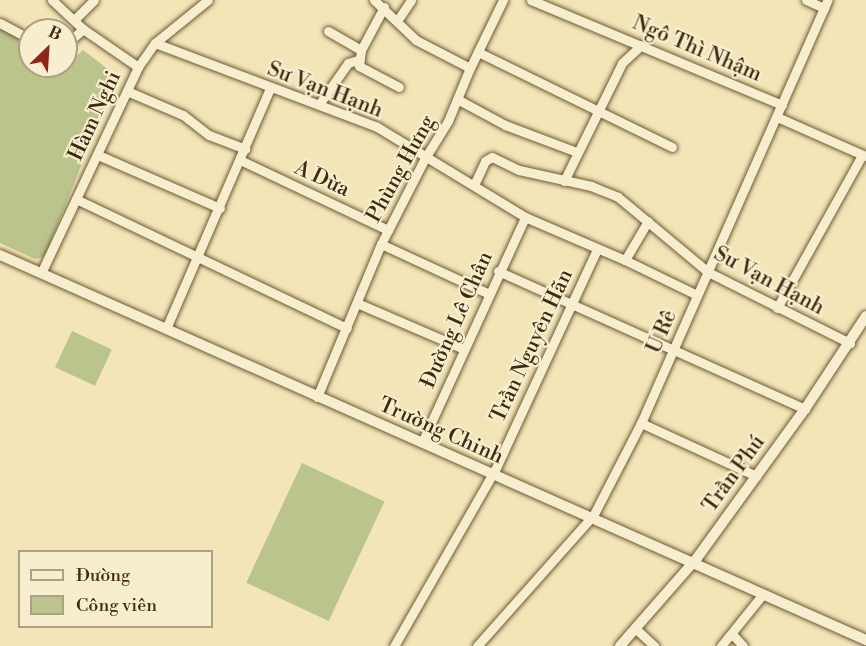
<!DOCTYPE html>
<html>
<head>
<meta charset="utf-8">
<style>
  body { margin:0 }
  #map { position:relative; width:866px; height:646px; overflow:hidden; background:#f3e5b7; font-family:"Libre Bodoni",serif }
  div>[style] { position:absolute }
  .green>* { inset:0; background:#bcc48d; transform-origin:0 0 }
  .roads { filter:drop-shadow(0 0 2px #6e5938) drop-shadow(0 0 2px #6e5938) }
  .minor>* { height:9px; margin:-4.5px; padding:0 4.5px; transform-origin:4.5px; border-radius:4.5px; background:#f7eed0 }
  .tertiary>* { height:10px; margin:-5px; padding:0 5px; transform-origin:5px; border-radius:5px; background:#f7eed0 }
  span { translate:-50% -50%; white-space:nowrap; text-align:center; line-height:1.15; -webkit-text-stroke:4.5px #f7eed0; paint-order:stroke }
  .street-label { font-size:21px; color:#412a0e }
  .legend { position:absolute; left:18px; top:550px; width:195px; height:78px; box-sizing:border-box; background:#f7eed0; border:2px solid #aea082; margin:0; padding:8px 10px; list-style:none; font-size:18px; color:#412a0e }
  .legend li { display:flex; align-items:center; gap:12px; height:30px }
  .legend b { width:30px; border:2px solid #aea082 }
  .north { position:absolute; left:18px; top:18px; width:60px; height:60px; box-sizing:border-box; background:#f7eed0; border:2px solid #aea082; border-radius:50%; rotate:25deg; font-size:16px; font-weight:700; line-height:24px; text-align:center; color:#412a0e }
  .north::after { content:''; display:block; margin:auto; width:21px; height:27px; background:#8f2418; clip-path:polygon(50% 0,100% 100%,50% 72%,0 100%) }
</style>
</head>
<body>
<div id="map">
  <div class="green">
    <i style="clip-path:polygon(0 28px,30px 44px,30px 66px,66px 66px,83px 50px,117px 76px,45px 256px,35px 259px,0 243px)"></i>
    <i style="left:72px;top:331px;width:44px;height:40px;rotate:25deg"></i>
    <i style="left:302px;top:463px;width:91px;height:132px;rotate:25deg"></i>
  </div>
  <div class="roads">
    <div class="minor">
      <i style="left:52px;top:0;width:42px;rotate:43.1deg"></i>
      <i style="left:83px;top:29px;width:67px;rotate:34.6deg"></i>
      <i style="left:531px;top:0;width:272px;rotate:22.7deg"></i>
      <i style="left:806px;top:0;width:20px;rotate:24deg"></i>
      <i style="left:384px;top:7px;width:49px;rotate:118.1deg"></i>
      <i style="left:361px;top:50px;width:16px;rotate:97deg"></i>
      <i style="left:359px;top:66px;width:45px;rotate:27.7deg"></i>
      <i style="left:74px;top:20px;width:28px;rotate:-45deg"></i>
      <i style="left:397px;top:21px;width:25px;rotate:-56deg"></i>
      <i style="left:0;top:23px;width:34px;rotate:28deg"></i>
      <i style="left:328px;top:31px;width:38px;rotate:30deg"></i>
      <i style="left:155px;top:43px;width:237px;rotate:20.7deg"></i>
      <i style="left:377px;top:127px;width:173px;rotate:31.3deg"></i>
      <i style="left:525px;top:217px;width:109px;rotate:23.3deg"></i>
      <i style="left:625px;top:260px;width:45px;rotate:-59.5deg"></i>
      <i style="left:66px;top:44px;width:23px;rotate:-41deg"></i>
      <i style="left:478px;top:52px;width:216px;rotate:26.1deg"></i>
      <i style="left:470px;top:68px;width:76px;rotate:-64.1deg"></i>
      <i style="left:127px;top:91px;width:61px;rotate:23.2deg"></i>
      <i style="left:183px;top:115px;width:33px;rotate:38deg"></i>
      <i style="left:209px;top:135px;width:39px;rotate:21deg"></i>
      <i style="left:457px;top:99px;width:55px;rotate:28.4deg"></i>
      <i style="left:505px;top:125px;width:77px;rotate:20.6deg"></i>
      <i style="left:320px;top:103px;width:49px;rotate:-55deg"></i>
      <i style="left:348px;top:63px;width:10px;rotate:-17deg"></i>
      <i style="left:777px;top:117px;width:96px;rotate:23.9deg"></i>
      <i style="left:98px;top:155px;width:133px;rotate:23.5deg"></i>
      <i style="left:240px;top:160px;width:164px;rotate:25.3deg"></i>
      <i style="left:564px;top:181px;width:131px;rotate:-63.8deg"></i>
      <i style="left:622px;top:63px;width:26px;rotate:-43deg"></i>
      <i style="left:474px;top:185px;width:26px;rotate:-65deg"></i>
      <i style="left:485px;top:161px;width:8px;rotate:-30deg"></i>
      <i style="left:492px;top:157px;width:30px;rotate:26deg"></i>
      <i style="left:519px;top:170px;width:74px;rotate:12.5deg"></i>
      <i style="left:591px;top:186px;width:29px;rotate:22deg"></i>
      <i style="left:618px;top:197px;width:117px;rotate:39.8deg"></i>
      <i style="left:708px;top:272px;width:159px;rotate:26.6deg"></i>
      <i style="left:76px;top:199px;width:300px;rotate:25.5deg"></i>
      <i style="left:381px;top:244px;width:119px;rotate:24.8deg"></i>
      <i style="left:625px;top:260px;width:80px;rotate:25.9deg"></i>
      <i style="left:43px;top:269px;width:223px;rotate:-64.8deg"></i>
      <i style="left:138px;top:67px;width:29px;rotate:-55deg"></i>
      <i style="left:155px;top:43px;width:68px;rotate:-39.1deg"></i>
      <i style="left:498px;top:271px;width:337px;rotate:24.2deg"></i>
      <i style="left:357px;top:303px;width:116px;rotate:23.3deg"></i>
      <i style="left:777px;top:308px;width:175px;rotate:-60.9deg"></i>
      <i style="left:168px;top:324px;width:257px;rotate:-66.6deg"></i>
      <i style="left:317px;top:397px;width:166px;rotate:-67.3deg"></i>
      <i style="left:381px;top:244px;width:97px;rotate:-62.9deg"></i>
      <i style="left:425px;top:158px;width:44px;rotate:-58.1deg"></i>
      <i style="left:448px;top:121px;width:57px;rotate:-67.5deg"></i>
      <i style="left:470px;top:68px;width:61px;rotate:-152.6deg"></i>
      <i style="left:416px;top:40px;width:58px;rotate:-136.4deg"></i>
      <i style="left:641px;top:423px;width:127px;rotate:24.7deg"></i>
      <i style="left:424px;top:438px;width:243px;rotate:-65.4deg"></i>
      <i style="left:636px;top:629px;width:25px;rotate:43deg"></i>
      <i style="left:732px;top:634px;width:16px;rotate:47deg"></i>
      <i style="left:394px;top:646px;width:203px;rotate:-60.2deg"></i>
      <i style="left:495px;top:470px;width:243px;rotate:-65.2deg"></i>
      <i style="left:477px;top:646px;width:176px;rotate:-48.4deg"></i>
      <i style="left:594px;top:514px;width:102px;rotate:-62.7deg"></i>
      <i style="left:641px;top:423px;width:462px;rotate:-66.2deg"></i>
      <i style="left:721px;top:646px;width:67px;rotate:-51.1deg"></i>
    </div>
    <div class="tertiary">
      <i style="left:0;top:255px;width:948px;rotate:23.97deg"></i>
      <i style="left:620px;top:646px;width:117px;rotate:-48.8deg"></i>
      <i style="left:697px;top:558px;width:184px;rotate:-54.1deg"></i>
      <i style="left:805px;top:409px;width:111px;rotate:-56.7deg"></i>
    </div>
  </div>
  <div class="street-label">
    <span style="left:697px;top:49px;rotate:23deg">Ngô Thì Nhậm</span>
    <span style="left:325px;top:90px;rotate:21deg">Sư Vạn Hạnh</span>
    <span style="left:95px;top:116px;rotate:-65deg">Hàm Nghi</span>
    <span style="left:401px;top:169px;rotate:-61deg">Phùng Hưng</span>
    <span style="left:322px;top:179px;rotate:25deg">A Dừa</span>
    <span style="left:769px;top:281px;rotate:28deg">Sư Vạn Hạnh</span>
    <span style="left:457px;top:320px;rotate:-66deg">Đường Lê Chân</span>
    <span style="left:662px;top:332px;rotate:-66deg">U Rê</span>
    <span style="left:532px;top:346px;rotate:-65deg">Trần Nguyên Hãn</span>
    <span style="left:441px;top:431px;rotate:24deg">Trường Chinh</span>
    <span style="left:734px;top:474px;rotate:-54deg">Trần Phú</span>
  </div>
  <ul class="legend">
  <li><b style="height:8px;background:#f7eed0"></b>Đường</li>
  <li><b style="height:16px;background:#bcc48d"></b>Công viên</li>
  </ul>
  <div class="north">B</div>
</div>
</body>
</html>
